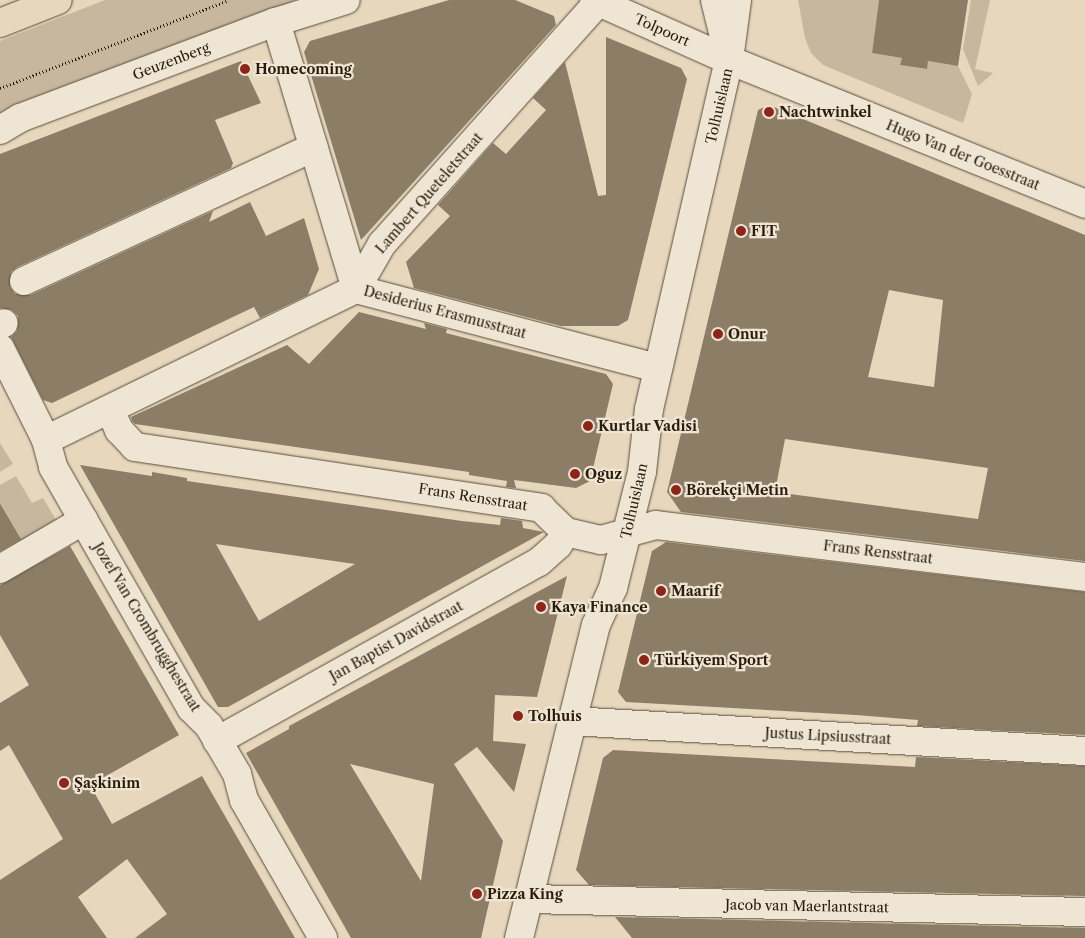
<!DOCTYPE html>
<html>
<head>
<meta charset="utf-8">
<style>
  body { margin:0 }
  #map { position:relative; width:1085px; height:938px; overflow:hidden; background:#e6d7bd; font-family:"Libre Caslon Text",serif }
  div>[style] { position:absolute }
  .green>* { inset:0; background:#c6b79e }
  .building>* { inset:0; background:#8c7d67 }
  .path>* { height:3px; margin-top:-1.5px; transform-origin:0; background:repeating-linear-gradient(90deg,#2a1c09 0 1px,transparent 0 3.5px) }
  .roads { filter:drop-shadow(0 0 1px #594b36) drop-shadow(0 0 1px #594b36) }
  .minor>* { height:28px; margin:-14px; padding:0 14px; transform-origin:14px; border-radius:14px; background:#efe5d4 }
  .major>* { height:28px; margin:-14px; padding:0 14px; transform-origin:14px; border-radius:14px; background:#e6d7bd }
  .dots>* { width:14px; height:14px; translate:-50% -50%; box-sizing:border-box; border:2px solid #efe5d4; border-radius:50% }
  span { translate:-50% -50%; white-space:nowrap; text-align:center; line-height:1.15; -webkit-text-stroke:4.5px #efe5d4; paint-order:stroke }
  .street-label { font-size:14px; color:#2a1c09 }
  .poi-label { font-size:14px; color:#2a1c09; font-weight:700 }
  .left { translate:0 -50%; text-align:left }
</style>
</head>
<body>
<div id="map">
  <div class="green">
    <i style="clip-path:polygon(105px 0,296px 0,13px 105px,0 113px,0 41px)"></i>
    <i style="clip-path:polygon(798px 0,879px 0,872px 53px,902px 58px,900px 65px,926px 69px,928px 61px,958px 66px,972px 94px,963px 123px,823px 65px,811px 53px,805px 38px)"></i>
    <i style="clip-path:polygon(971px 0,990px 0,975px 69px,993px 73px,978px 86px,963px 49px)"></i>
    <i style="clip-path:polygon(0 443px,13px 464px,0 472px)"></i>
    <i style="clip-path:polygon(16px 476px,32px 503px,43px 498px,58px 523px,0 556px,0 549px,20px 537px,0 502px,0 485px)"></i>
  </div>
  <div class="building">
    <i style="clip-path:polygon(449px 0,515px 0,554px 16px,556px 25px,361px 240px,304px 52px,310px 41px)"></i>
    <i style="clip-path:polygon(879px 0,968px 0,958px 66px,928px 61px,927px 69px,900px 65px,902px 58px,872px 53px)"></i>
    <i style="clip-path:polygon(606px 37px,681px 68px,687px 79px,628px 320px,618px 326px,561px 326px,414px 288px,406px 262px,450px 216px,438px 205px,493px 143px,506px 154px,546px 110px,533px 98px,565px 62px,598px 196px,606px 195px)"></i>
    <i style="clip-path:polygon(241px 61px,261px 103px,215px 120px,233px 163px,231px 168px,17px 267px,11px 272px,10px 287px,15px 294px,31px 295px,213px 211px,209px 222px,250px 202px,266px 236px,304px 218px,319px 269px,308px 295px,260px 318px,254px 307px,52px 403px,43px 400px,11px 337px,17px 331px,18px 316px,12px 310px,0 308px,0 154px)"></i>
    <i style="clip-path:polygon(evenodd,769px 105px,1085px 235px,1085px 561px,681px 512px,667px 492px,758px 110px,769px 105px,889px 290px,943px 300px,934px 387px,868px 377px,889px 290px,769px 105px,785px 439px,988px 468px,978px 519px,775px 492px,785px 439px)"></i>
    <i style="clip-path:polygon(359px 312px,426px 329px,424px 323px,447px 329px,446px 333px,606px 374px,613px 384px,590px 481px,576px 488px,514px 480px,516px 488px,506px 487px,507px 481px,469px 475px,469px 472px,135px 424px,132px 421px,131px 417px,287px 345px,309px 364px)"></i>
    <i style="clip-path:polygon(evenodd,80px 465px,152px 476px,152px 472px,187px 478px,187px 481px,462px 521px,500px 525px,501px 518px,522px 521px,523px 528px,544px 532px,228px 707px,218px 707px,80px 465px,216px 544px,256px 550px,355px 564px,259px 621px,216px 544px)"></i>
    <i style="clip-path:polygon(0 503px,21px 539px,0 551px)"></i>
    <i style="clip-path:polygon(666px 542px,1085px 592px,1085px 735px,917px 726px,918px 720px,856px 715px,626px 702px,618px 692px,652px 551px)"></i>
    <i style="clip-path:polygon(70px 546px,179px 735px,90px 785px,112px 824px,202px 776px,295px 938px,135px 938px,167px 914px,127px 859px,78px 897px,107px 938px,0 938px,0 880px,63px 839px,9px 745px,0 751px,0 703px,29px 685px,0 635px,0 585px)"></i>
    <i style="clip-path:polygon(evenodd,567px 576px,537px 697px,495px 695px,493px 741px,526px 744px,514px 792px,477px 747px,454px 764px,503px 841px,481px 938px,351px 938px,246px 753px,289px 729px,289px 726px,567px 576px,350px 764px,434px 784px,421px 881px,350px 764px)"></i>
    <i style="clip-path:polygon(613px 750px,915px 767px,916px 757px,1085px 766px,1085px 896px,589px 885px,576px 870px,603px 758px)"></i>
    <i style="clip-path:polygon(615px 917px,1085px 928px,1085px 938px,632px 938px)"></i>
  </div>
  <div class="path">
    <i style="left:0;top:88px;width:245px;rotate:-21deg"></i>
  </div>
  <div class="roads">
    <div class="minor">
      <i style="left:594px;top:0;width:148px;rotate:24deg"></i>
      <i style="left:729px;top:60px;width:384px;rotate:22deg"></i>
      <i style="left:715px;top:0;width:42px;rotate:76.3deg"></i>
      <i style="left:276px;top:22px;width:279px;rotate:73.3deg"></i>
      <i style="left:356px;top:289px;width:312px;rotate:14.7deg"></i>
      <i style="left:0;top:130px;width:23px;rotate:-31deg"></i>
      <i style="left:20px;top:118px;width:273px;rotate:-20.6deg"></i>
      <i style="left:276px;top:22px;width:73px;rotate:-17.4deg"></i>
      <i style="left:24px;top:281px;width:319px;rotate:-24.8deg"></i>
      <i style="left:0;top:325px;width:4px;rotate:-27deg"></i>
      <i style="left:0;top:348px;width:103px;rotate:63.4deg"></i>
      <i style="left:46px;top:440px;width:28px;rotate:75deg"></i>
      <i style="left:53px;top:467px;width:278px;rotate:60.2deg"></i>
      <i style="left:191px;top:708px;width:25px;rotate:45deg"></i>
      <i style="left:209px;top:726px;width:56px;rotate:59.7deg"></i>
      <i style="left:237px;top:774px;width:27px;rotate:75deg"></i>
      <i style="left:244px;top:800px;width:159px;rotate:60.2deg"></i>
      <i style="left:110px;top:409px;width:23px;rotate:67deg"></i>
      <i style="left:119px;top:430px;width:23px;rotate:47deg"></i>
      <i style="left:135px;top:447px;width:411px;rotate:8.5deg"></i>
      <i style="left:541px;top:508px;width:35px;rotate:44deg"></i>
      <i style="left:566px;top:532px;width:36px;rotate:13deg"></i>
      <i style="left:601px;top:540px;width:57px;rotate:-15.3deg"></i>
      <i style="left:656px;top:525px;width:432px;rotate:6.9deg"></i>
      <i style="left:46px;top:440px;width:345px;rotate:-26deg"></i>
      <i style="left:356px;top:289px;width:52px;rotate:-60deg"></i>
      <i style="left:382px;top:244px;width:324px;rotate:-48.2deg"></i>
      <i style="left:0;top:569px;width:97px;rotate:-30.3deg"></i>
      <i style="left:572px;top:721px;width:514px;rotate:3.35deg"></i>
      <i style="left:217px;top:741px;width:368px;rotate:-29.1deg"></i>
      <i style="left:539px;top:562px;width:25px;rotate:-42deg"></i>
      <i style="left:558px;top:545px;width:15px;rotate:-58deg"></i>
      <i style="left:529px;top:899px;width:556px;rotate:1.34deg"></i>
      <i style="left:519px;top:938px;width:322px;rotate:-76.2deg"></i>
      <i style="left:596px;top:625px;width:41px;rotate:-65.3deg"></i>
      <i style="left:613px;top:588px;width:120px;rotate:-76deg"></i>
      <i style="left:642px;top:472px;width:63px;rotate:-83.7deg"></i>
      <i style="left:649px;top:409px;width:358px;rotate:-77.1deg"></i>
      <i style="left:729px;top:60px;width:61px;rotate:-82.4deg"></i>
    </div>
    <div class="major">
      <i style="left:0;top:23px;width:62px;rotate:-21.6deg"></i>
    </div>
  </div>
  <div class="dots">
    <i style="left:245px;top:69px;background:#8f2418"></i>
    <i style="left:769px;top:112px;background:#8f2418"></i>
    <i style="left:741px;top:231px;background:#8f2418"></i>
    <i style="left:718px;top:334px;background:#8f2418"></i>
    <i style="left:588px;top:426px;background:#8f2418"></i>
    <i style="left:575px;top:474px;background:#8f2418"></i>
    <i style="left:676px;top:490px;background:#8f2418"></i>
    <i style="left:661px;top:591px;background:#8f2418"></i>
    <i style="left:541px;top:607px;background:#8f2418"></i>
    <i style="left:644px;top:660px;background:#8f2418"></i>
    <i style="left:518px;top:716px;background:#8f2418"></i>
    <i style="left:64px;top:783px;background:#8f2418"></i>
    <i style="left:477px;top:894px;background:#8f2418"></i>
  </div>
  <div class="street-label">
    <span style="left:662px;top:30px;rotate:24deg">Tolpoort</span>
    <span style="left:171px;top:61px;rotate:-21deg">Geuzenberg</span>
    <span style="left:719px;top:106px;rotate:-77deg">Tolhuislaan</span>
    <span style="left:963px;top:155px;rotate:22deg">Hugo Van der Goesstraat</span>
    <span style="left:429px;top:193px;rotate:-49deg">Lambert Queteletstraat</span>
    <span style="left:445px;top:312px;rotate:15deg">Desiderius Erasmusstraat</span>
    <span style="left:473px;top:497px;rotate:9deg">Frans Rensstraat</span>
    <span style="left:634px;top:501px;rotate:-77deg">Tolhuislaan</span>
    <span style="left:878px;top:552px;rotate:7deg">Frans Rensstraat</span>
    <span style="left:147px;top:627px;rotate:59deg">Jozef Van Crombrugghestraat</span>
    <span style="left:396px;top:641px;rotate:-29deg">Jan Baptist Davidstraat</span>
    <span style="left:828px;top:736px;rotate:3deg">Justus Lipsiusstraat</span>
    <span style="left:807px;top:906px;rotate:1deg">Jacob van Maerlantstraat</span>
  </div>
  <div class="poi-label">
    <span class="left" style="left:255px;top:69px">Homecoming</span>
    <span class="left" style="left:779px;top:112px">Nachtwinkel</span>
    <span class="left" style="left:751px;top:231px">FIT</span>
    <span class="left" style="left:728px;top:334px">Onur</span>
    <span class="left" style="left:598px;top:426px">Kurtlar Vadisi</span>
    <span class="left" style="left:585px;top:474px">Oguz</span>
    <span class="left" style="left:686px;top:490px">Börekçi Metin</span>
    <span class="left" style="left:671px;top:591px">Maarif</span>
    <span class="left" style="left:551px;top:607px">Kaya Finance</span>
    <span class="left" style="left:654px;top:660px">Türkiyem Sport</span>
    <span class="left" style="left:528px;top:716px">Tolhuis</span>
    <span class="left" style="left:74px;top:783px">Şaşkinim</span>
    <span class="left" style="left:487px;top:894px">Pizza King</span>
  </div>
</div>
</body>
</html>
